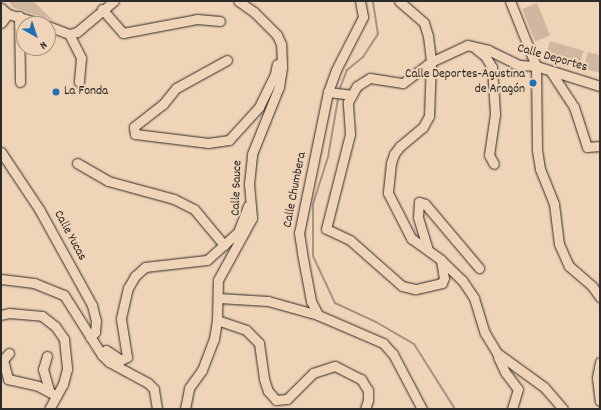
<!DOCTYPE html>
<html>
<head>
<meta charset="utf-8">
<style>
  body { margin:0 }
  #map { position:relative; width:601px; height:410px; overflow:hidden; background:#f0d4b7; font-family:Dekko,sans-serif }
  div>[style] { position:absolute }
  .green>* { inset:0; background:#d0b8a0; transform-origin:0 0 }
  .stream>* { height:2px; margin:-1px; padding:0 1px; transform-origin:1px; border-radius:1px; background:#a49381 }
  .roads { filter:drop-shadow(0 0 1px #2b2b2b) drop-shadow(0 0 1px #2b2b2b) }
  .minor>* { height:9px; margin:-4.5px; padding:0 4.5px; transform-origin:4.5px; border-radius:4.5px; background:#f0d4b7 }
  .dots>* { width:11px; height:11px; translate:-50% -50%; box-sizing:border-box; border:2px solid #f0d4b7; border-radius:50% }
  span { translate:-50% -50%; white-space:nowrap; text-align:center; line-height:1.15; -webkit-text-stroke:4px #f0d4b7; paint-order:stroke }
  .street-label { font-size:13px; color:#2b2b2b }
  .poi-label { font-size:13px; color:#2b2b2b }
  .right { translate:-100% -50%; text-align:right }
  .left { translate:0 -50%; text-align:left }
  .frame { position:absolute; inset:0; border:2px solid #2b2b2b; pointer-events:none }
  .north { position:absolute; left:16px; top:16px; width:40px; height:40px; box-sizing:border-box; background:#f0d4b7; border:1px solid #a1907f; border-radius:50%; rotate:141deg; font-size:11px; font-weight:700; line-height:16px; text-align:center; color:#2b2b2b }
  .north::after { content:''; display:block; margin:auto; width:14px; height:18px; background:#1f6fb2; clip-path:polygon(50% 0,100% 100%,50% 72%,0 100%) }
</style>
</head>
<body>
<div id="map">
  <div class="green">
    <i style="clip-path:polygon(8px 1px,33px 1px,53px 20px,14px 8px)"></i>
    <i style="left:537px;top:3px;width:35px;height:16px;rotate:68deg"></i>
    <i style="left:550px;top:41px;width:35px;height:17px;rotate:16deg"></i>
    <i style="clip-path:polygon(588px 52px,600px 55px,600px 73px,583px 68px)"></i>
  </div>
  <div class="stream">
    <i style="left:340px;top:88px;width:19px;rotate:-69deg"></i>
    <i style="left:347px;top:70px;width:21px;rotate:-39deg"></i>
    <i style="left:363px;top:57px;width:27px;rotate:-57deg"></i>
    <i style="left:378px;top:34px;width:33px;rotate:-99deg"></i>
    <i style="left:338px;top:99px;width:59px;rotate:99.8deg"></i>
    <i style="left:328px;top:157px;width:49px;rotate:107.7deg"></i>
    <i style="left:313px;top:204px;width:52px;rotate:90deg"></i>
    <i style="left:313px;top:256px;width:52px;rotate:64.9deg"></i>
    <i style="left:335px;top:303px;width:45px;rotate:24.9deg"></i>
    <i style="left:376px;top:322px;width:44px;rotate:30.1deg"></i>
    <i style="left:414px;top:344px;width:77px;rotate:57.8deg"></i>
  </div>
  <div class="roads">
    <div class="minor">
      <i style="left:360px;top:1px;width:16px;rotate:79deg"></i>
      <i style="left:363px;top:17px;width:59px;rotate:117deg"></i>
      <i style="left:336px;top:70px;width:23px;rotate:110deg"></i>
      <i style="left:328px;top:92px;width:144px;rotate:101.6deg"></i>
      <i style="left:299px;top:233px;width:20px;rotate:81deg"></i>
      <i style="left:302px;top:253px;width:49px;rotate:79.4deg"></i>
      <i style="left:311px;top:301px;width:16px;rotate:63deg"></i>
      <i style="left:318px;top:315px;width:71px;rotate:23.3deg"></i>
      <i style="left:383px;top:343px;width:15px;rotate:48deg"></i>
      <i style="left:393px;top:354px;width:62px;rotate:62.2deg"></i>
      <i style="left:399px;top:1px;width:33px;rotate:41deg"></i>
      <i style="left:424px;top:23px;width:14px;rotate:73deg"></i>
      <i style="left:428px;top:36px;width:26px;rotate:83deg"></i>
      <i style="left:431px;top:62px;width:54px;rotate:92.1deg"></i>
      <i style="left:429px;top:116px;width:13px;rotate:119deg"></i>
      <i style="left:423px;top:127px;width:30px;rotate:140deg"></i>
      <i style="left:400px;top:146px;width:10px;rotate:127deg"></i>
      <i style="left:394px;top:154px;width:9px;rotate:108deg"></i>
      <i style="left:391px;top:163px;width:30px;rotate:96deg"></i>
      <i style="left:388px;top:193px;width:51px;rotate:62.9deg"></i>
      <i style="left:411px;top:238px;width:37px;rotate:36deg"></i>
      <i style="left:441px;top:260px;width:29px;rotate:44deg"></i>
      <i style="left:462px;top:280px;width:22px;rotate:56deg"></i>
      <i style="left:474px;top:298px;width:37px;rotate:73deg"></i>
      <i style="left:485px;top:333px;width:23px;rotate:59deg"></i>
      <i style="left:497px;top:353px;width:58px;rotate:35.9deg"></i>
      <i style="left:544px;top:387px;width:29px;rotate:49deg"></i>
      <i style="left:510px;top:1px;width:70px;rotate:68.2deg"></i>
      <i style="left:536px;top:66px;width:84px;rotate:89.3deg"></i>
      <i style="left:537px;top:150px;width:19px;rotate:81deg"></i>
      <i style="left:540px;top:169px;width:38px;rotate:68deg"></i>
      <i style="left:554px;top:204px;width:40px;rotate:82.9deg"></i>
      <i style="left:559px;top:244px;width:24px;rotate:66deg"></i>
      <i style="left:569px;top:266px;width:30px;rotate:41deg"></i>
      <i style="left:592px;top:286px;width:14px;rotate:54deg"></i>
      <i style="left:1px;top:8px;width:9px;rotate:41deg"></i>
      <i style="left:8px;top:14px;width:11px;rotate:128deg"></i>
      <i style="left:102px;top:9px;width:32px;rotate:49deg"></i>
      <i style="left:123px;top:33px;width:75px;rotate:-10.7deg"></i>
      <i style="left:197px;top:19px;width:23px;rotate:5deg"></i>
      <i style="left:8px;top:14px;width:35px;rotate:16deg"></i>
      <i style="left:19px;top:16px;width:66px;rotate:89.1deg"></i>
      <i style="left:48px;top:26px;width:22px;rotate:21deg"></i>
      <i style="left:69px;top:34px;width:8px;rotate:-14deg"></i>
      <i style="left:77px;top:32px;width:48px;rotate:-40deg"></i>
      <i style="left:69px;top:34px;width:27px;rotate:63deg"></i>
      <i style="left:81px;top:58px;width:24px;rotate:95deg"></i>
      <i style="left:476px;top:49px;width:11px;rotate:38deg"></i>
      <i style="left:485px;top:56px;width:13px;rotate:58deg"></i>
      <i style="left:492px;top:67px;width:47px;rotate:86.3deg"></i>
      <i style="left:495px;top:114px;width:41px;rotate:98.3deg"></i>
      <i style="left:489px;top:155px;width:10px;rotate:61deg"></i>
      <i style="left:227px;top:60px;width:58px;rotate:151.2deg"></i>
      <i style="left:176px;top:88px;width:21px;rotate:129deg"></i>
      <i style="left:163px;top:104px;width:37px;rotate:142deg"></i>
      <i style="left:134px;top:127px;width:7px;rotate:82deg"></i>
      <i style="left:135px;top:134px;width:74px;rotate:7deg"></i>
      <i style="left:208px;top:143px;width:21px;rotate:-8deg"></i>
      <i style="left:229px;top:140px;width:45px;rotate:-47.7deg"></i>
      <i style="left:259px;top:107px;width:37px;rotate:-64deg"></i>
      <i style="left:275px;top:74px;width:10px;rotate:-79deg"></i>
      <i style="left:551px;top:72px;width:42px;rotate:56.7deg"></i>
      <i style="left:574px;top:107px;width:42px;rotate:72deg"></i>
      <i style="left:587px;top:147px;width:13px;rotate:-4deg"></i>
      <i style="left:328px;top:92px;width:23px;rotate:7deg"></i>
      <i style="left:1px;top:152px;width:69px;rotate:56.3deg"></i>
      <i style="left:39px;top:209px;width:110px;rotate:61.1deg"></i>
      <i style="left:92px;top:305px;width:16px;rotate:76deg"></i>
      <i style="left:96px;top:321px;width:11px;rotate:95deg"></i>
      <i style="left:95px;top:332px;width:7px;rotate:135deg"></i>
      <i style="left:77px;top:163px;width:36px;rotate:30deg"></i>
      <i style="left:108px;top:181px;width:68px;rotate:15.3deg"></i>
      <i style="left:174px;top:199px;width:22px;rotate:27deg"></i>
      <i style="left:194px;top:209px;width:47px;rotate:50.2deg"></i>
      <i style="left:428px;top:250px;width:34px;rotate:-107deg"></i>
      <i style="left:418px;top:217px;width:15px;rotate:-86deg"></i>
      <i style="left:419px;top:202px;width:6px;rotate:18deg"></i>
      <i style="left:425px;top:204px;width:84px;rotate:49.8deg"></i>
      <i style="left:441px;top:260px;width:18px;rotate:81deg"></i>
      <i style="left:444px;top:278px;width:5px;rotate:112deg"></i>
      <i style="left:442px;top:283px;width:28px;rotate:167deg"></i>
      <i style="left:415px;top:289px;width:13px;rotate:-167deg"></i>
      <i style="left:402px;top:286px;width:69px;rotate:-138.5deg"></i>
      <i style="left:350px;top:240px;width:26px;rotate:-155deg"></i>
      <i style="left:326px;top:229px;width:98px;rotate:-75.8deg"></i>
      <i style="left:350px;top:134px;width:32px;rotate:-94deg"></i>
      <i style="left:348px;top:102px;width:18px;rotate:-61deg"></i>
      <i style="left:357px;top:86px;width:15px;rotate:-32deg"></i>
      <i style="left:370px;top:78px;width:33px;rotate:9deg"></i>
      <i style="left:403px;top:83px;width:35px;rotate:-37deg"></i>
      <i style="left:431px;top:62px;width:40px;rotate:-25deg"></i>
      <i style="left:467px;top:45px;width:22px;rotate:13deg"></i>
      <i style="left:488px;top:50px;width:34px;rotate:26deg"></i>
      <i style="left:519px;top:65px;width:17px;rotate:3deg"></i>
      <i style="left:536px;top:66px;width:67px;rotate:17.4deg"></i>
      <i style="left:1px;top:279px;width:33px;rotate:7deg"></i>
      <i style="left:34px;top:283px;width:32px;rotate:22deg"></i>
      <i style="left:64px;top:295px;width:71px;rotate:57.7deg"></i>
      <i style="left:218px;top:298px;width:50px;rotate:3.4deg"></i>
      <i style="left:268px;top:301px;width:52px;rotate:15.6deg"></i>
      <i style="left:1px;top:315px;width:8px;rotate:-14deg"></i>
      <i style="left:9px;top:313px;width:33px;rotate:5deg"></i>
      <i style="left:42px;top:316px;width:16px;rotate:38deg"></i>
      <i style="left:55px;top:326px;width:16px;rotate:55deg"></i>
      <i style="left:64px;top:339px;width:30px;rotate:84deg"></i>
      <i style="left:67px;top:369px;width:16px;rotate:105deg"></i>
      <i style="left:63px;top:384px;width:29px;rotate:119deg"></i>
      <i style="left:217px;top:320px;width:31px;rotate:19deg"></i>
      <i style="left:246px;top:330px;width:18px;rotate:45deg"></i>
      <i style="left:259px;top:343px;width:36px;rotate:82deg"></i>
      <i style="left:264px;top:379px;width:13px;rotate:72deg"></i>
      <i style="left:268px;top:391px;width:12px;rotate:48deg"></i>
      <i style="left:276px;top:400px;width:11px;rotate:-5deg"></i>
      <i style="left:287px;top:399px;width:37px;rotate:-45deg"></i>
      <i style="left:313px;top:373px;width:23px;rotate:-18deg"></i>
      <i style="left:335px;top:366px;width:29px;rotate:27deg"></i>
      <i style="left:361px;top:379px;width:13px;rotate:58deg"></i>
      <i style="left:368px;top:390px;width:10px;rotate:90deg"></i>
      <i style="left:368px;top:400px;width:9px;rotate:108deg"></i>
      <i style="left:9px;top:353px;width:9px;rotate:131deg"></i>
      <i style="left:3px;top:360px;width:20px;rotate:75deg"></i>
      <i style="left:8px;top:379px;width:31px;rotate:13deg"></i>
      <i style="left:38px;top:386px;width:21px;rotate:28deg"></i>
      <i style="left:47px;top:356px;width:14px;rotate:107deg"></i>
      <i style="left:43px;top:369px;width:22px;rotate:74deg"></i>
      <i style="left:498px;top:357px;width:17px;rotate:65deg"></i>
      <i style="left:505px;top:372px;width:21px;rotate:53deg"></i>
      <i style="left:518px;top:389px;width:21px;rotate:107deg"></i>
      <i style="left:600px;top:362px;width:16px;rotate:101deg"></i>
      <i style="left:597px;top:378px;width:23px;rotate:83deg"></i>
      <i style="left:157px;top:409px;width:20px;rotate:-99deg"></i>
      <i style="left:154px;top:389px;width:8px;rotate:-135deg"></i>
      <i style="left:148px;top:383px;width:44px;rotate:-151.7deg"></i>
      <i style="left:109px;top:362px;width:10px;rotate:-135deg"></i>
      <i style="left:102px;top:355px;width:6px;rotate:-51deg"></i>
      <i style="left:106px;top:350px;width:18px;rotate:34deg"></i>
      <i style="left:121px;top:360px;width:7px;rotate:-27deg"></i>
      <i style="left:127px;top:357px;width:39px;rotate:-99deg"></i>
      <i style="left:121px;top:318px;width:31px;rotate:-77deg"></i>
      <i style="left:128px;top:288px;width:14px;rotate:-60deg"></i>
      <i style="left:135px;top:276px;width:13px;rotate:-42deg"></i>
      <i style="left:145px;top:267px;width:62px;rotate:-6.4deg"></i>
      <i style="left:207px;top:260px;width:42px;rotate:-42.1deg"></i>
      <i style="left:238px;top:232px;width:28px;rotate:-69deg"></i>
      <i style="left:185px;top:409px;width:21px;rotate:-79deg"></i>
      <i style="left:189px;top:388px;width:22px;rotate:-54deg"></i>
      <i style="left:202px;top:370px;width:33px;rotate:-69deg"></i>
      <i style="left:214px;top:339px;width:19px;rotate:-81deg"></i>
      <i style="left:217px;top:320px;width:40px;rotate:-88.6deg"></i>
      <i style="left:218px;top:280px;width:71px;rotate:-61.3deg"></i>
      <i style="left:252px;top:218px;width:34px;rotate:-95deg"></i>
      <i style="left:249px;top:184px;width:30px;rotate:-84deg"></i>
      <i style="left:252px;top:154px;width:72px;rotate:-68.1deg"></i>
      <i style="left:279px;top:87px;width:20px;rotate:-81deg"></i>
      <i style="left:282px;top:67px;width:23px;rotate:-92deg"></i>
      <i style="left:281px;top:44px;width:10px;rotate:-114deg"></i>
      <i style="left:277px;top:35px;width:33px;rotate:-135deg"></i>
      <i style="left:254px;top:12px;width:19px;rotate:-145deg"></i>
    </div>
  </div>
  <div class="dots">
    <i style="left:533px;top:83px;background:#1f6fb2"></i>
    <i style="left:56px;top:92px;background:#1f6fb2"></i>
  </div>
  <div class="street-label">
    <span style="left:552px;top:59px;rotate:16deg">Calle Deportes</span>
    <span style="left:238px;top:188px;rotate:-88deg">Calle Sauce</span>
    <span style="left:296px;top:190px;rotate:-79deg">Calle Chumbera</span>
    <span style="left:69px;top:236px;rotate:62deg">Calle Yucas</span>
  </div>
  <div class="poi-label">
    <span class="right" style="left:525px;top:83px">Calle Deportes-Agustina<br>de Aragón</span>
    <span class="left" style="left:64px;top:92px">La Fonda</span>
  </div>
  <div class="frame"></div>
  <div class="north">N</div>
</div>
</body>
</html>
